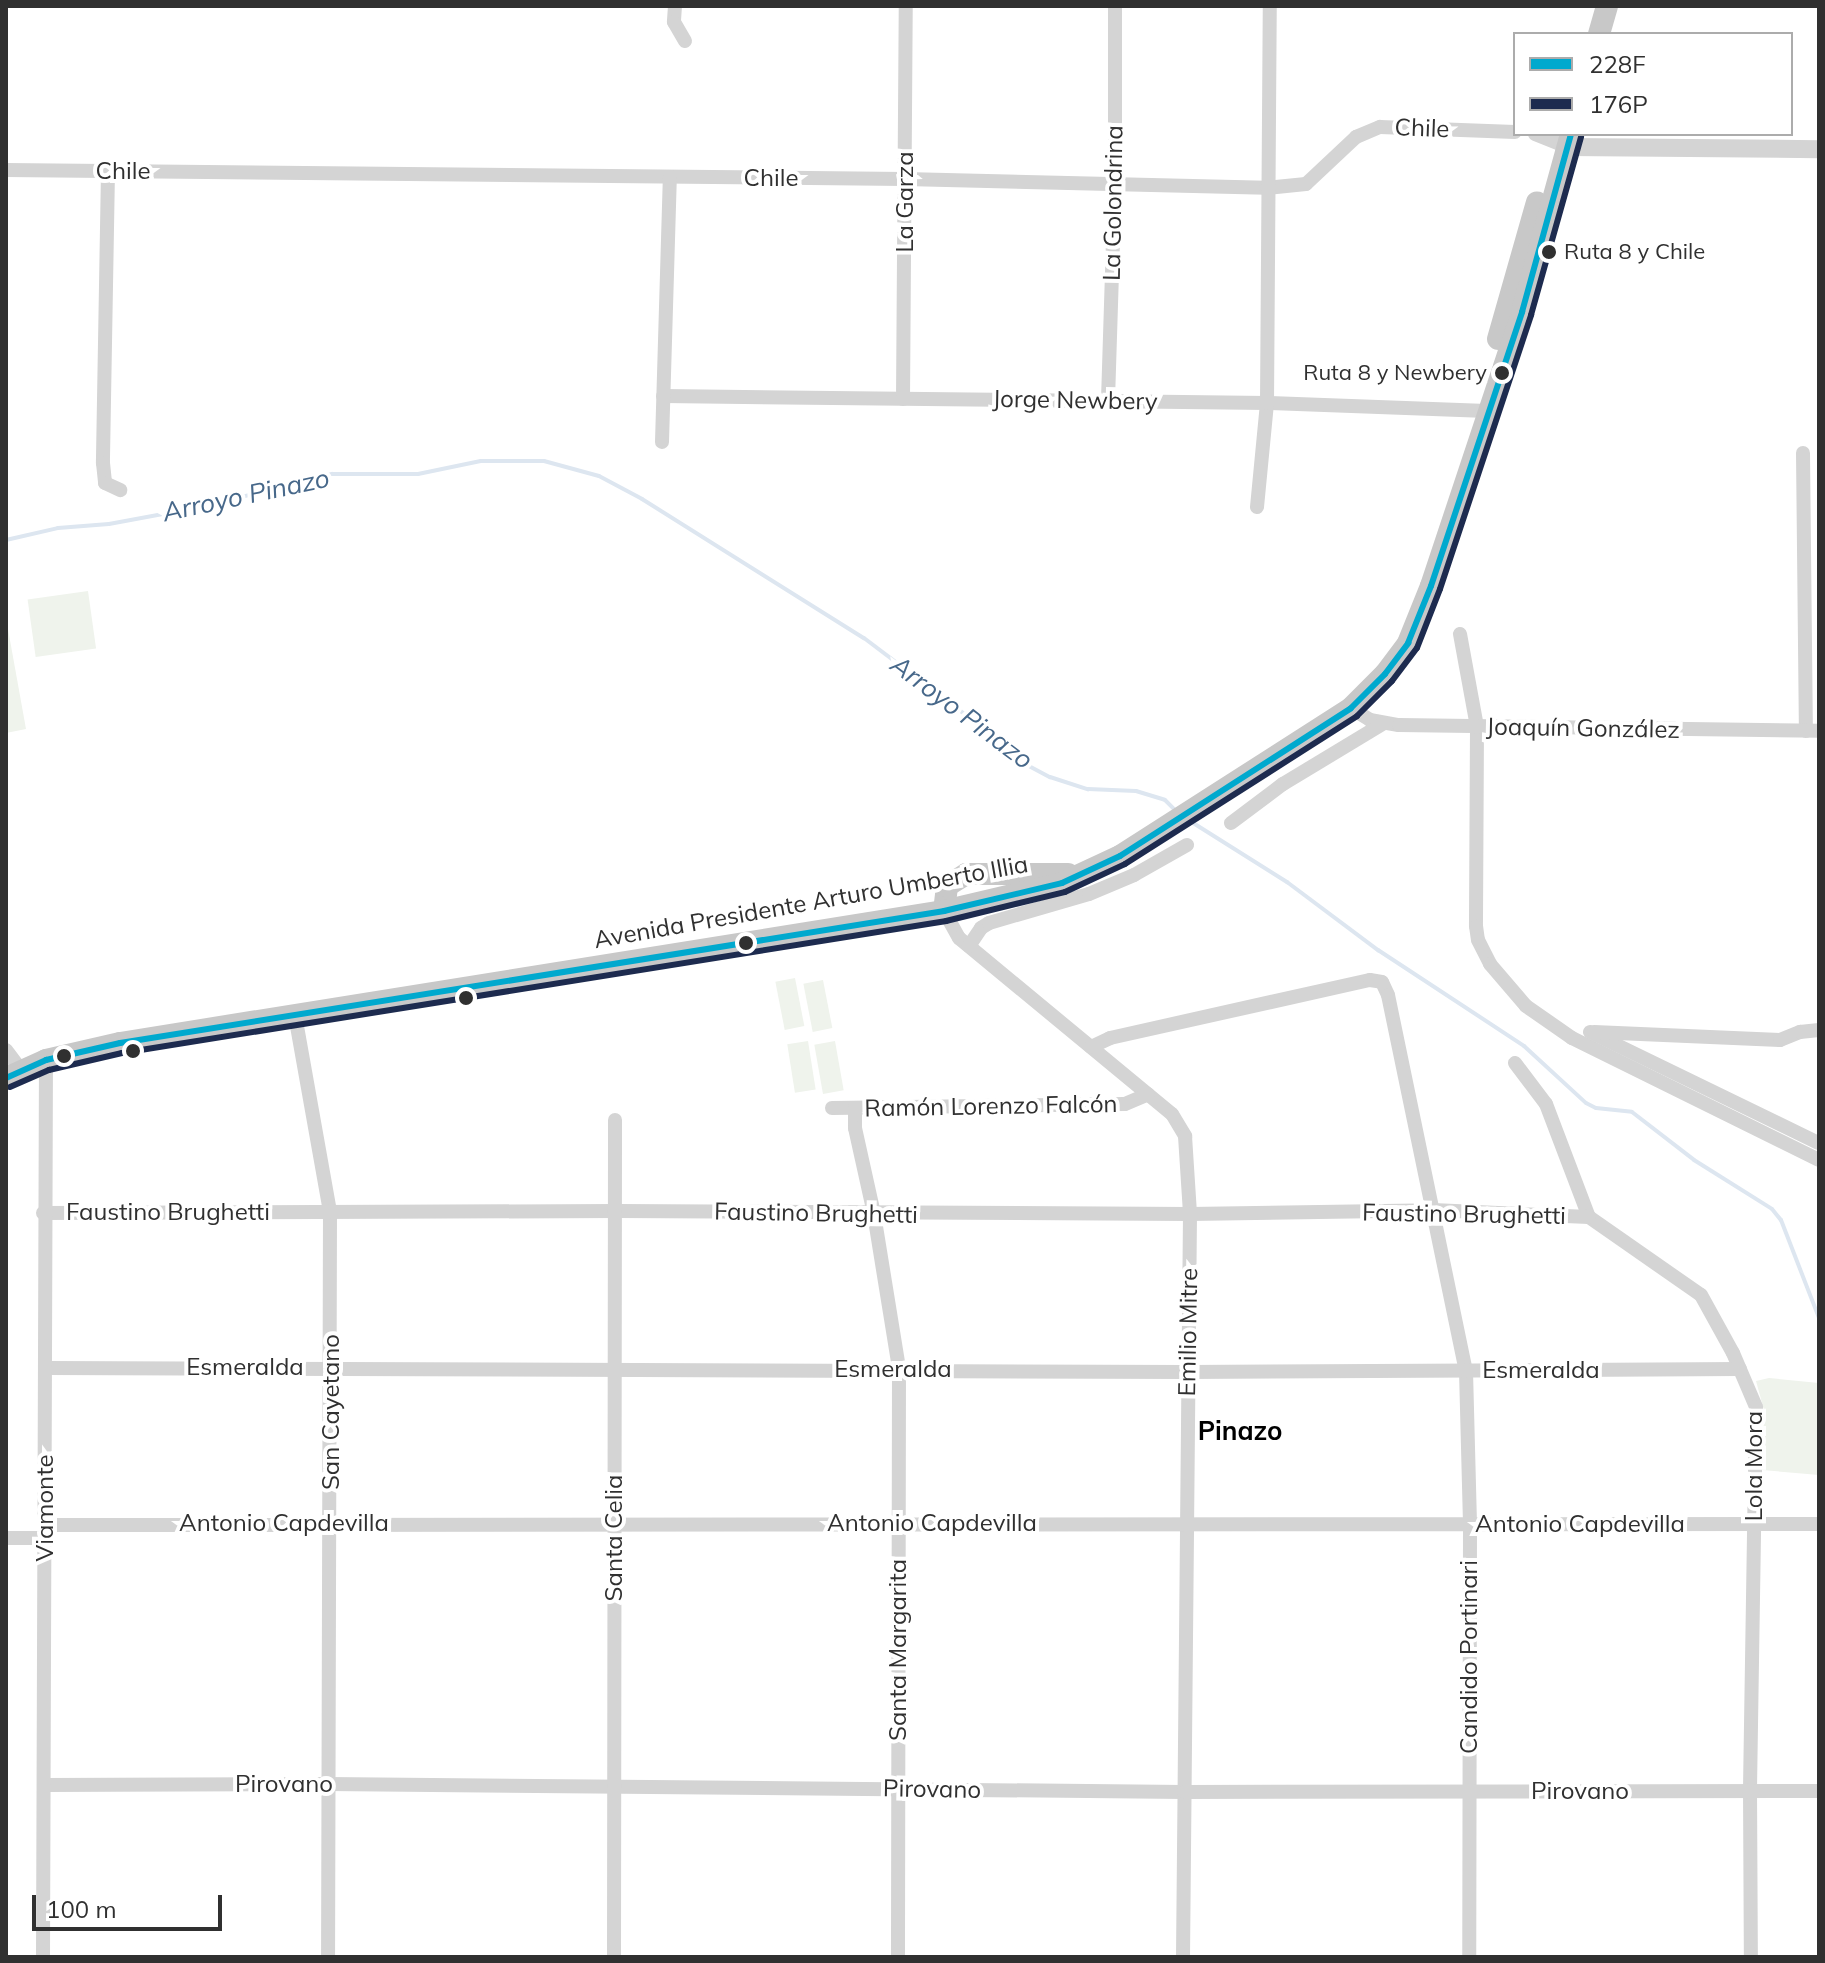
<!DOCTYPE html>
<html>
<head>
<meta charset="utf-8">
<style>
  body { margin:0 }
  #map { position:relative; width:1825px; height:1963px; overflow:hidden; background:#fff; font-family:Mulish,sans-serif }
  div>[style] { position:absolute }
  .green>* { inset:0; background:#eff3ec; transform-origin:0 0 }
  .stream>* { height:4px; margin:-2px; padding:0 2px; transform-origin:2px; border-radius:2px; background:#dde6f0 }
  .minor>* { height:14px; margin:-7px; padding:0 7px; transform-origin:7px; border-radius:7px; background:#d4d4d4 }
  .tertiary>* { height:18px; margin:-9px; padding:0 9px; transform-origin:9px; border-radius:9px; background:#d4d4d4 }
  .primary>* { height:22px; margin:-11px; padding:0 11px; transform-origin:11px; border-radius:11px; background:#c8c8c8 }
  .bus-1>* { height:6px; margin:-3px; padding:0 3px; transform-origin:3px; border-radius:3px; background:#00a9ce }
  .bus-2>* { height:6px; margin:-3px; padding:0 3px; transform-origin:3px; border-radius:3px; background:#1d2b4f }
  .dots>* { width:22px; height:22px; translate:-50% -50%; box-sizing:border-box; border:4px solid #fff; border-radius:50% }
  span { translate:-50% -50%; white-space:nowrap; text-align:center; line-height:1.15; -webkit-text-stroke:8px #fff; paint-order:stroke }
  .bus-label { font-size:22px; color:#303030 }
  .left { translate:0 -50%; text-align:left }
  .right { translate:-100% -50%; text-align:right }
  .street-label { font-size:24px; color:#303030 }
  .water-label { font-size:26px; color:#47688a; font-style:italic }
  .neighbourhood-label { font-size:26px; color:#000; font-weight:700 }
  .frame { position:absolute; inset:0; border:8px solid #303030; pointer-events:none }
  .legend { position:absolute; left:1513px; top:32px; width:280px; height:104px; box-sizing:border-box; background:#fff; border:2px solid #acacac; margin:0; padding:10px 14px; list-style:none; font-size:24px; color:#303030 }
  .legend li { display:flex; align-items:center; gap:16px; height:40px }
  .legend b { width:40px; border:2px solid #acacac }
  .scale { position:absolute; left:32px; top:1895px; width:190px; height:36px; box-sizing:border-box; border:4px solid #303030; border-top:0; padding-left:10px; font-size:24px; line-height:28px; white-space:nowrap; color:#303030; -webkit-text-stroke:6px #fff; paint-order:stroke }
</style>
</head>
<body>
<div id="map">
  <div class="green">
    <i style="left:88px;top:591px;width:58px;height:61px;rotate:82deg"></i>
    <i style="clip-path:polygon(6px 618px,26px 729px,6px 733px)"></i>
    <i style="left:795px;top:978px;width:49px;height:20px;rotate:79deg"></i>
    <i style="left:823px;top:980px;width:49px;height:20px;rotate:79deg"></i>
    <i style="left:808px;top:1041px;width:49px;height:21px;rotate:81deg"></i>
    <i style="left:835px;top:1041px;width:50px;height:21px;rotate:80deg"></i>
    <i style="clip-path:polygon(1769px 1378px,1819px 1383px,1819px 1475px,1762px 1470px,1764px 1410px,1756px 1381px)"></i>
  </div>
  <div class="stream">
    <i style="left:6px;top:540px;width:53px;rotate:-13deg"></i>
    <i style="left:58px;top:528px;width:51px;rotate:-4.5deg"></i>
    <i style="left:109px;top:524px;width:99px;rotate:-10.5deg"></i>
    <i style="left:206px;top:506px;width:130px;rotate:-14.3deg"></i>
    <i style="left:332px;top:474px;width:86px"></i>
    <i style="left:418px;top:474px;width:64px;rotate:-11.7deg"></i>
    <i style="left:481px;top:461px;width:63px"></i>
    <i style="left:544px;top:461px;width:57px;rotate:15.3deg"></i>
    <i style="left:599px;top:476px;width:49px;rotate:28.1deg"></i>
    <i style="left:642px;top:499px;width:262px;rotate:32.1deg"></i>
    <i style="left:864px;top:638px;width:129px;rotate:37.1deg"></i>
    <i style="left:967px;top:716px;width:42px;rotate:46deg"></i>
    <i style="left:996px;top:746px;width:36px;rotate:32deg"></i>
    <i style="left:1027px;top:765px;width:26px;rotate:28deg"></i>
    <i style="left:1050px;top:777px;width:40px;rotate:18deg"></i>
    <i style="left:1088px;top:789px;width:48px;rotate:2.4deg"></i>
    <i style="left:1136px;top:791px;width:30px;rotate:17deg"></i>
    <i style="left:1165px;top:800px;width:16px;rotate:45deg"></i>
    <i style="left:1190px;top:821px;width:115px;rotate:32.2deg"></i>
    <i style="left:1287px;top:882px;width:114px;rotate:36.8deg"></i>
    <i style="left:1378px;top:950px;width:175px;rotate:33.3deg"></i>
    <i style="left:1524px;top:1046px;width:84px;rotate:42.6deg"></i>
    <i style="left:1586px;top:1103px;width:11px;rotate:27deg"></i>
    <i style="left:1596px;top:1108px;width:36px;rotate:6deg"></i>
    <i style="left:1632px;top:1112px;width:78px;rotate:37.7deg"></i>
    <i style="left:1694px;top:1160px;width:92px;rotate:32.1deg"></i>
    <i style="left:1772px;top:1209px;width:14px;rotate:51deg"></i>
    <i style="left:1781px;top:1220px;width:105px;rotate:68.8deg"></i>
  </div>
  <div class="minor">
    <i style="left:675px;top:6px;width:16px;rotate:94deg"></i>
    <i style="left:674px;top:22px;width:22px;rotate:60deg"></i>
    <i style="left:1535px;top:134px;width:35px;rotate:22deg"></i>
    <i style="left:6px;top:170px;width:899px;rotate:0.57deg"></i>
    <i style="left:905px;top:179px;width:361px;rotate:1.4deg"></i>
    <i style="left:1266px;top:188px;width:40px;rotate:-5.7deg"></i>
    <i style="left:1306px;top:184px;width:69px;rotate:-43.2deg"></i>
    <i style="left:1356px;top:137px;width:26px;rotate:-23deg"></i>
    <i style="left:1380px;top:127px;width:135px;rotate:2.1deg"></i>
    <i style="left:108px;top:171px;width:292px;rotate:91deg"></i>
    <i style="left:103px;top:463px;width:20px;rotate:84deg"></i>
    <i style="left:105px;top:483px;width:17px;rotate:25deg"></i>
    <i style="left:663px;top:396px;width:604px;rotate:0.66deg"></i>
    <i style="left:1267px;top:403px;width:220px;rotate:2.1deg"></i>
    <i style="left:903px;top:399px;width:393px;rotate:-89.6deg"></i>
    <i style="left:1108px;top:400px;width:217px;rotate:-88.2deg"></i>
    <i style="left:1115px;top:183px;width:177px;rotate:-90deg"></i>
    <i style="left:662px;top:442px;width:265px;rotate:-88.3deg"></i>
    <i style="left:1803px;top:453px;width:278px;rotate:89.4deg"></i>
    <i style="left:1257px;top:507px;width:104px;rotate:-84.5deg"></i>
    <i style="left:1267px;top:403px;width:397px;rotate:-89.6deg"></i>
    <i style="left:1460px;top:634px;width:95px;rotate:79.6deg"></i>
    <i style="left:1477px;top:727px;width:199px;rotate:90.3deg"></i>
    <i style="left:1476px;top:926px;width:14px;rotate:82deg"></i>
    <i style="left:1478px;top:940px;width:27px;rotate:63deg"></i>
    <i style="left:1490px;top:964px;width:55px;rotate:49.4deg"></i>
    <i style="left:1526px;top:1006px;width:56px;rotate:34.8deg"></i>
    <i style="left:1572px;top:1038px;width:275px;rotate:26.3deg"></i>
    <i style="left:1351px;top:708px;width:22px;rotate:32deg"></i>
    <i style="left:1370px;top:720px;width:29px;rotate:10deg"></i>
    <i style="left:1399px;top:725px;width:420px;rotate:0.8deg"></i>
    <i style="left:1231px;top:823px;width:65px;rotate:-36.9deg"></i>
    <i style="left:1283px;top:784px;width:118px;rotate:-31.1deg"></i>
    <i style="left:944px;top:911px;width:31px;rotate:61deg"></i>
    <i style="left:959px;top:938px;width:276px;rotate:39.6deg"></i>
    <i style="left:1172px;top:1114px;width:26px;rotate:59deg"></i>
    <i style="left:1185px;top:1136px;width:78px;rotate:86.3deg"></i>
    <i style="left:1190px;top:1214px;width:743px;rotate:90.54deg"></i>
    <i style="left:969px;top:946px;width:22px;rotate:-56deg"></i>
    <i style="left:981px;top:928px;width:9px;rotate:-32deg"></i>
    <i style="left:989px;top:923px;width:104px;rotate:-16.2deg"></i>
    <i style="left:1089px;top:894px;width:49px;rotate:-22.9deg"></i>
    <i style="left:1134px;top:875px;width:61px;rotate:-29.5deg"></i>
    <i style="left:295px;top:1015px;width:200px;rotate:79.9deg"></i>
    <i style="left:330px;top:1212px;width:745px;rotate:90.15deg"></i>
    <i style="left:1590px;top:1032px;width:254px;rotate:25.9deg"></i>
    <i style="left:1594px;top:1032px;width:186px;rotate:2.5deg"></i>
    <i style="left:1780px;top:1040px;width:22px;rotate:-22deg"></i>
    <i style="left:1800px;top:1032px;width:19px;rotate:-6deg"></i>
    <i style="left:1091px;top:1047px;width:21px;rotate:-25deg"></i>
    <i style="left:1110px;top:1038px;width:266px;rotate:-12.6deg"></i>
    <i style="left:1370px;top:980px;width:12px;rotate:9deg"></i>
    <i style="left:1382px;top:982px;width:14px;rotate:65deg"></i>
    <i style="left:1388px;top:995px;width:384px;rotate:78.3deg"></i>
    <i style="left:1466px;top:1371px;width:154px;rotate:88.5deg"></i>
    <i style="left:1470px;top:1525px;width:432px;rotate:90.1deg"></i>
    <i style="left:6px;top:1050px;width:25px;rotate:53deg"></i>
    <i style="left:1515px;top:1063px;width:51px;rotate:52.9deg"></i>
    <i style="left:1546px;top:1104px;width:121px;rotate:69.2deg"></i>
    <i style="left:1589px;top:1217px;width:136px;rotate:34.9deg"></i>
    <i style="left:1701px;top:1295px;width:66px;rotate:61.1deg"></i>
    <i style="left:1733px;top:1353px;width:59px;rotate:66.9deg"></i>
    <i style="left:1756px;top:1407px;width:383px;rotate:90.9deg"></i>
    <i style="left:1750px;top:1790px;width:167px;rotate:89.7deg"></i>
    <i style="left:832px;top:1108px;width:293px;rotate:-0.8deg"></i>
    <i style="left:1125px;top:1104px;width:25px;rotate:-23deg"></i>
    <i style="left:855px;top:1108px;width:20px;rotate:90deg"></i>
    <i style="left:855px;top:1128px;width:88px;rotate:77.5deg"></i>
    <i style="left:874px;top:1214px;width:156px;rotate:80.8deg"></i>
    <i style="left:899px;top:1368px;width:589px;rotate:90.1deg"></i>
    <i style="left:43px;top:1213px;width:574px;rotate:-0.2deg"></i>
    <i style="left:617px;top:1211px;width:573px;rotate:0.3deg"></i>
    <i style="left:1190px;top:1214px;width:243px;rotate:-0.9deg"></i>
    <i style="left:1433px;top:1210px;width:156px;rotate:2.6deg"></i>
    <i style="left:46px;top:1368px;width:1141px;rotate:0.2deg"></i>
    <i style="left:1187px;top:1372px;width:553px;rotate:-0.31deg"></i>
    <i style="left:44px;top:1525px;width:1775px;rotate:-0.03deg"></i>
    <i style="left:6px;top:1538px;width:39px"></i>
    <i style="left:45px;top:1785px;width:282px;rotate:-0.2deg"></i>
    <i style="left:327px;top:1784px;width:857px;rotate:0.53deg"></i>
    <i style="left:1184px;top:1792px;width:635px;rotate:-0.09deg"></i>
    <i style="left:43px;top:1957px;width:897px;rotate:-89.81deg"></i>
    <i style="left:614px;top:1957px;width:837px;rotate:-89.93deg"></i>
  </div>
  <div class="tertiary">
    <i style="left:1567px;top:147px;width:252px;rotate:0.5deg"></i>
  </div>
  <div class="primary">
    <i style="left:1599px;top:34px;width:29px;rotate:-74deg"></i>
    <i style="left:1498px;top:339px;width:142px;rotate:-74.1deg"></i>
    <i style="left:944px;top:911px;width:25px;rotate:-83deg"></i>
    <i style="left:947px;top:886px;width:22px;rotate:-32deg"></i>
    <i style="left:966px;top:874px;width:102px"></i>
    <i style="left:6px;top:1078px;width:44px;rotate:-24.2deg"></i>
    <i style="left:46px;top:1060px;width:76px;rotate:-12.9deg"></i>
    <i style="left:120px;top:1043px;width:835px;rotate:-9.1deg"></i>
    <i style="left:944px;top:911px;width:121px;rotate:-13.3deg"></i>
    <i style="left:1062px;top:883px;width:64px;rotate:-25deg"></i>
    <i style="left:1120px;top:856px;width:274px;rotate:-32.6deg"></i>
    <i style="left:1351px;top:708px;width:48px;rotate:-45deg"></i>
    <i style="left:1385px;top:674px;width:39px;rotate:-53deg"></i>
    <i style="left:1408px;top:643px;width:61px;rotate:-68deg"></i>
    <i style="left:1431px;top:586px;width:289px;rotate:-71.6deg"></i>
    <i style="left:1522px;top:312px;width:185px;rotate:-74.6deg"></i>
  </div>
  <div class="bus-1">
    <i style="left:6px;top:1078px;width:44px;rotate:-24.2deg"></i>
    <i style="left:46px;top:1060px;width:76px;rotate:-12.9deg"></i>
    <i style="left:120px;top:1043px;width:835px;rotate:-9.1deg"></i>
    <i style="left:944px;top:911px;width:121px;rotate:-13.3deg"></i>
    <i style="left:1062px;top:883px;width:64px;rotate:-25deg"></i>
    <i style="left:1120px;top:856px;width:274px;rotate:-32.6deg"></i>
    <i style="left:1351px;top:708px;width:48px;rotate:-45deg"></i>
    <i style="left:1385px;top:674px;width:39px;rotate:-53deg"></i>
    <i style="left:1408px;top:643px;width:61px;rotate:-68deg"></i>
    <i style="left:1431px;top:586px;width:289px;rotate:-71.6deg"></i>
    <i style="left:1522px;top:312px;width:185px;rotate:-74.6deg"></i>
  </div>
  <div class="bus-2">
    <i style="left:10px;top:1087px;width:43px;rotate:-23.6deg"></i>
    <i style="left:49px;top:1070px;width:75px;rotate:-13.1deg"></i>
    <i style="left:122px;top:1053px;width:835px;rotate:-9.1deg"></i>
    <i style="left:946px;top:921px;width:122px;rotate:-13.7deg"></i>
    <i style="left:1065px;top:892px;width:66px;rotate:-25deg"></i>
    <i style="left:1125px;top:864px;width:275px;rotate:-32.5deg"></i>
    <i style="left:1357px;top:716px;width:49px;rotate:-45deg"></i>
    <i style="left:1392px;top:681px;width:41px;rotate:-52.9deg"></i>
    <i style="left:1417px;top:648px;width:63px;rotate:-68.7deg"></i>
    <i style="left:1440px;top:589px;width:289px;rotate:-71.6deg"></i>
    <i style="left:1531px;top:315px;width:185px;rotate:-74.3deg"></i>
  </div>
  <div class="dots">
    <i style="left:1549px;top:252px;background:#303030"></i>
    <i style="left:1502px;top:373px;background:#303030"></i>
    <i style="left:746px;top:943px;background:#303030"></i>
    <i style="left:466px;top:998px;background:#303030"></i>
    <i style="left:133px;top:1051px;background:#303030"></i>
    <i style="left:64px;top:1056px;background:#303030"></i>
  </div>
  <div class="bus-label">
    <span class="left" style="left:1564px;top:252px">Ruta 8 y Chile</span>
    <span class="right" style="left:1487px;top:373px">Ruta 8 y Newbery</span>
  </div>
  <div class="street-label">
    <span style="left:1422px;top:128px;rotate:2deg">Chile</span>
    <span style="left:123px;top:171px">Chile</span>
    <span style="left:771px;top:178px">Chile</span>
    <span style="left:905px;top:202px;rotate:-90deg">La Garza</span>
    <span style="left:1113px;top:203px;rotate:-89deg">La Golondrina</span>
    <span style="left:1075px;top:400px;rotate:1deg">Jorge Newbery</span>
    <span style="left:1583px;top:728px;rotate:1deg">Joaquín González</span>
    <span style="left:811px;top:902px;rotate:-10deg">Avenida Presidente Arturo Umberto Illia</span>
    <span style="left:991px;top:1106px;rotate:-1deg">Ramón Lorenzo Falcón</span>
    <span style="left:168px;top:1212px">Faustino Brughetti</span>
    <span style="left:816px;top:1213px;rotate:1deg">Faustino Brughetti</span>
    <span style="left:1464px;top:1214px;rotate:1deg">Faustino Brughetti</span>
    <span style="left:1188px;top:1332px;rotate:-89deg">Emilio Mitre</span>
    <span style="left:245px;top:1367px">Esmeralda</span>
    <span style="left:893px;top:1369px">Esmeralda</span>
    <span style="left:1541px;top:1370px">Esmeralda</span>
    <span style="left:331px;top:1412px;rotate:-90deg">San Cayetano</span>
    <span style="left:1754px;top:1466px;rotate:-90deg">Lola Mora</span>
    <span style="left:45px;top:1508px;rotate:-90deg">Viamonte</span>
    <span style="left:284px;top:1523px">Antonio Capdevilla</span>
    <span style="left:932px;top:1523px">Antonio Capdevilla</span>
    <span style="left:1580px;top:1524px">Antonio Capdevilla</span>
    <span style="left:614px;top:1538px;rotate:-90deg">Santa Celia</span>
    <span style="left:898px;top:1650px;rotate:-90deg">Santa Margarita</span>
    <span style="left:1469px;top:1657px;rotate:-90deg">Candido Portinari</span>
    <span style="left:284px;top:1784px">Pirovano</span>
    <span style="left:932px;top:1789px;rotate:1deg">Pirovano</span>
    <span style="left:1580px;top:1791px">Pirovano</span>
  </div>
  <div class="water-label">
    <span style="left:246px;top:495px;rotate:-12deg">Arroyo Pinazo</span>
    <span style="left:962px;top:712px;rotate:37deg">Arroyo Pinazo</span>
  </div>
  <div class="neighbourhood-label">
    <span style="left:1240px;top:1431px">Pinazo</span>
  </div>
  <div class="frame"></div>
  <ul class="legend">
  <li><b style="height:10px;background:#00a9ce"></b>228F</li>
  <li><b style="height:10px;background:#1d2b4f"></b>176P</li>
  </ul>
  <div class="scale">100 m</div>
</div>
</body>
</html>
